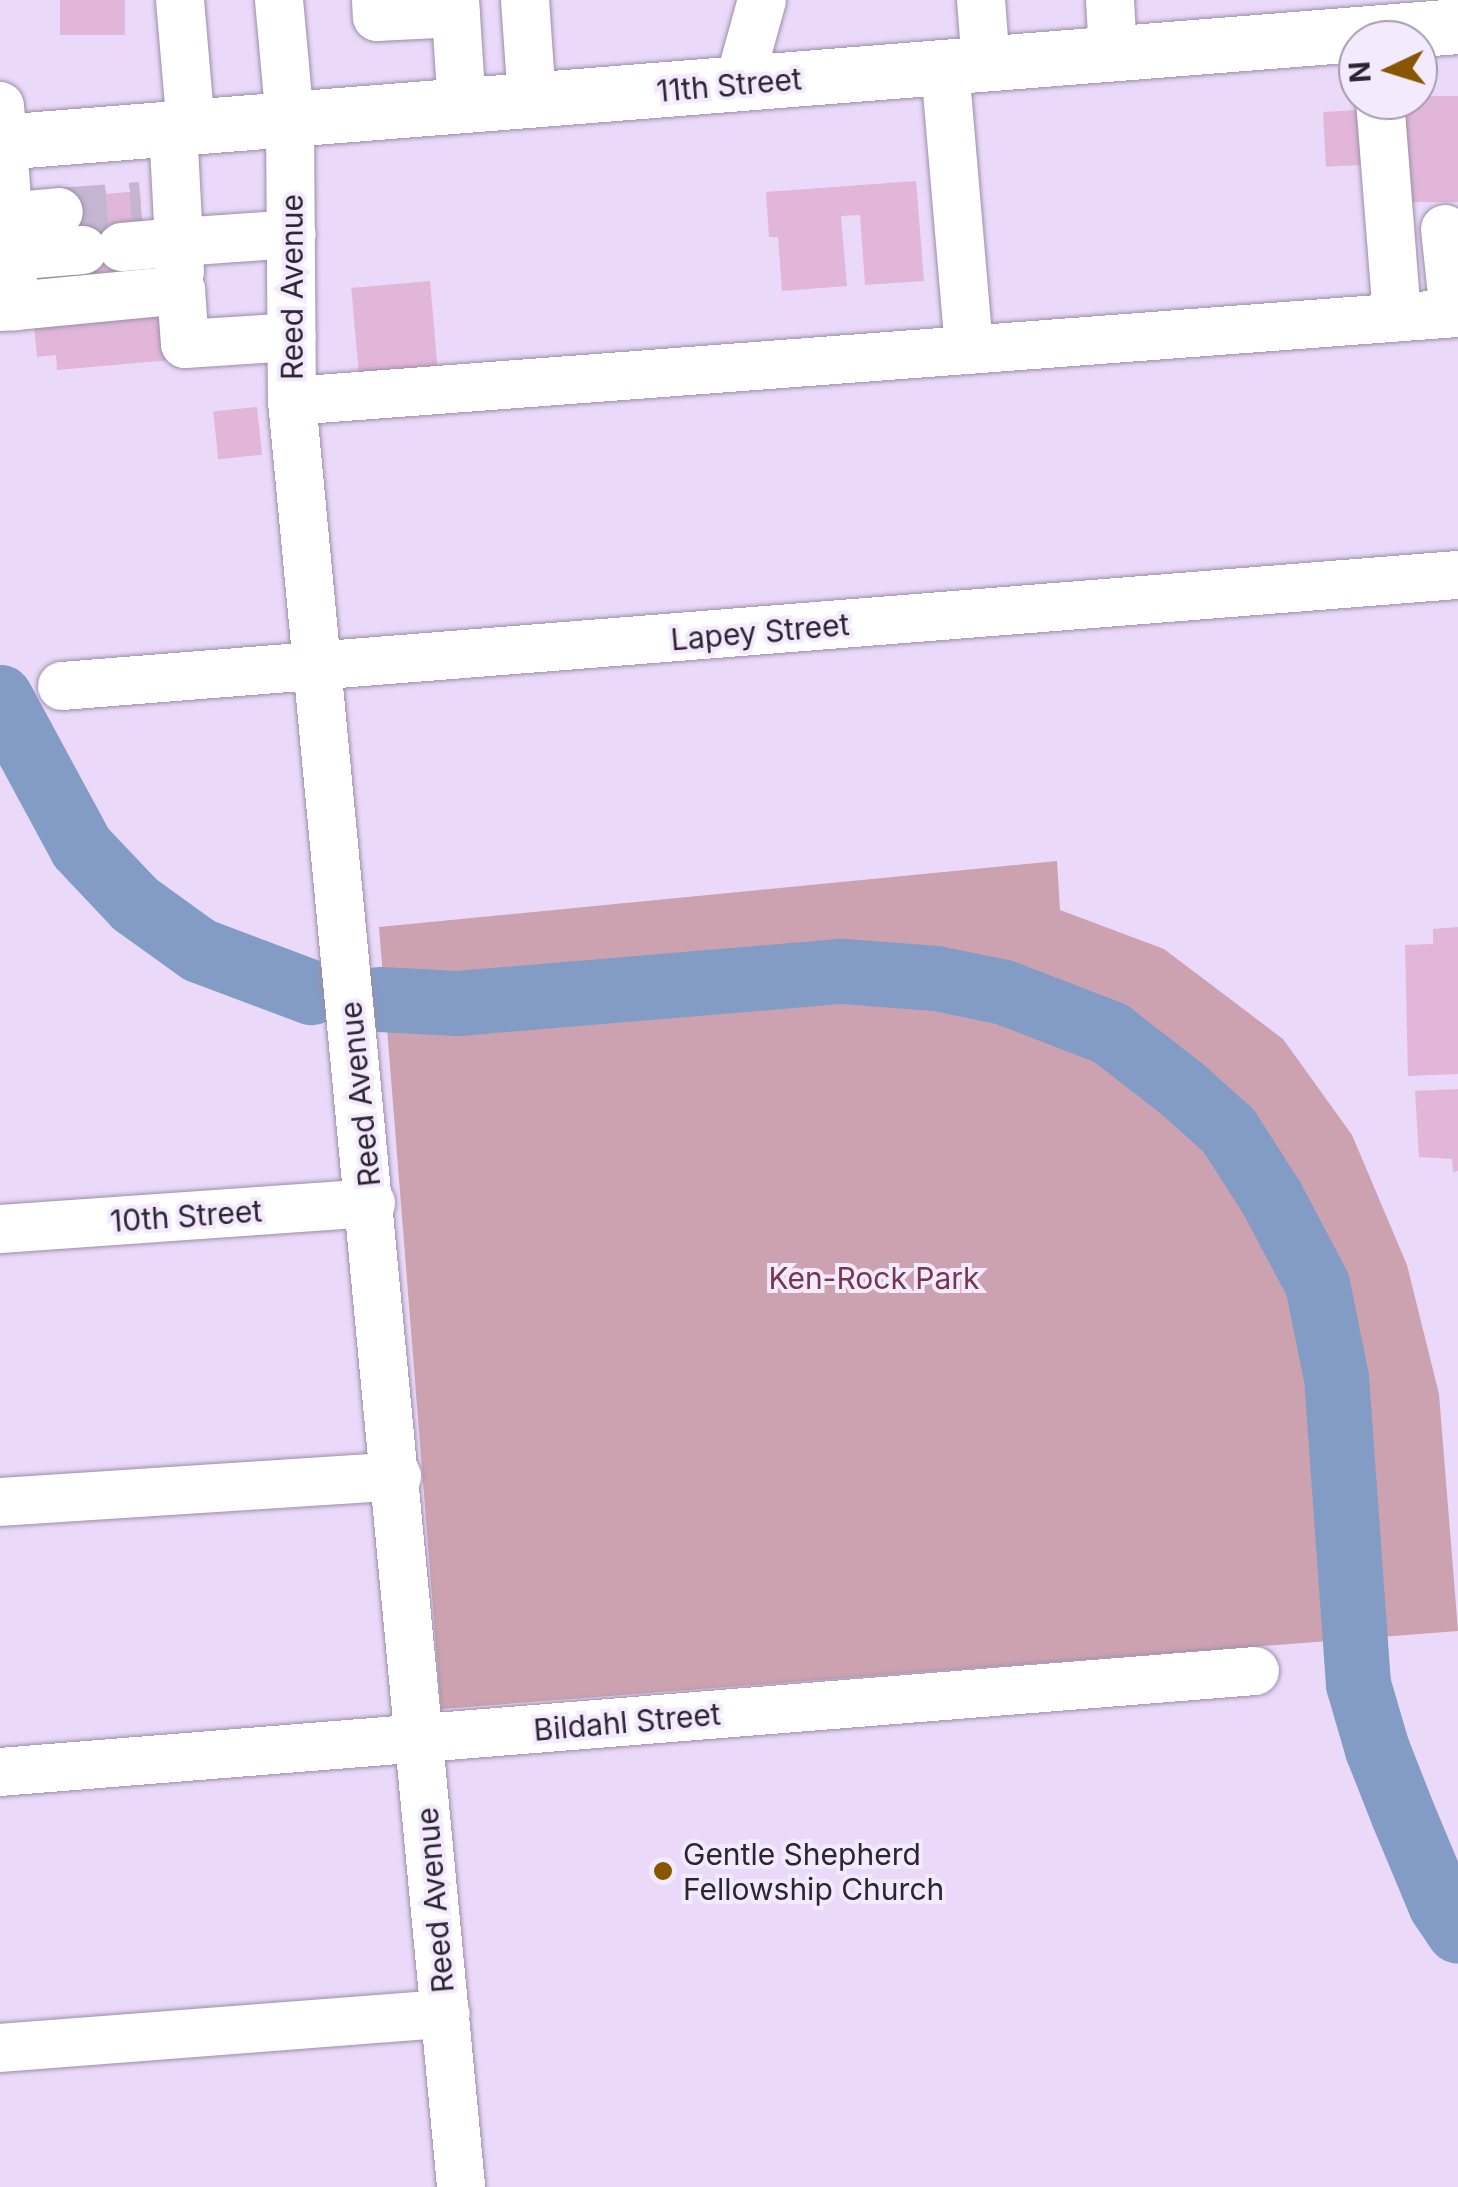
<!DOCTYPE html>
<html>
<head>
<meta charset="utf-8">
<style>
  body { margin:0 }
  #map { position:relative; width:1458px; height:2187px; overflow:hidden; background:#ead9f9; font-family:Inter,sans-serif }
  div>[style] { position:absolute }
  .green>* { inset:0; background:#cca2b0 }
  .river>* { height:65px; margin:-32.5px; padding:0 32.5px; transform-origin:32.5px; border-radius:32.5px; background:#839cc5 }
  .building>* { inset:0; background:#e1b6d8; transform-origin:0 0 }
  .minor-tunnel>* { height:48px; margin-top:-24px; transform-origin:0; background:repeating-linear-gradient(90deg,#c4b5d1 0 48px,transparent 0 72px) }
  .roads { filter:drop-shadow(0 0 2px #9c8daa) drop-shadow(0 0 2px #9c8daa) }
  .minor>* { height:48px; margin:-24px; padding:0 24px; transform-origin:24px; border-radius:24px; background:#fff }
  .major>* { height:55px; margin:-27.5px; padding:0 27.5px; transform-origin:27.5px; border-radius:27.5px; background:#fff }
  .dots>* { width:28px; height:28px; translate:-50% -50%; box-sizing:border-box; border:5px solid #f4eafd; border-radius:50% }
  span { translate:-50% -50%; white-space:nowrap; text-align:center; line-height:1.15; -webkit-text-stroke:8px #f4eafd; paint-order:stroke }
  .street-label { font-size:30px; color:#2b2531 }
  .park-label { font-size:30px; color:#78364f }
  .poi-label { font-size:30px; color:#2b2531 }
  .left { translate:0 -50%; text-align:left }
  .north { position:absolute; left:1338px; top:20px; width:100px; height:100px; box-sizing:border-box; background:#f4eafd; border:2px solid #a49bab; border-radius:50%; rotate:266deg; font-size:28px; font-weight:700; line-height:40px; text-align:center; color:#2b2531 }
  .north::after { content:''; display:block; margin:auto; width:35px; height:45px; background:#895600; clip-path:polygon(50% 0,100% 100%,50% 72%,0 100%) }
</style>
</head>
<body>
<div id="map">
  <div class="green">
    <i style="clip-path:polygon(1057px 861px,1060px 910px,1164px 949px,1283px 1039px,1352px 1135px,1407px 1265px,1439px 1394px,1458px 1631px,441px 1709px,379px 927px)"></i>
  </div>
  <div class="river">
    <i style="left:0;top:697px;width:170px;rotate:61.6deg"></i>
    <i style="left:81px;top:847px;width:79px;rotate:46.5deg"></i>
    <i style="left:135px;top:904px;width:79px;rotate:35.7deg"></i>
    <i style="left:199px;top:950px;width:120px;rotate:20.6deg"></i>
    <i style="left:379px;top:999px;width:79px;rotate:2.9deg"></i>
    <i style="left:458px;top:1003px;width:386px;rotate:-4.8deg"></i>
    <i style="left:843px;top:971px;width:93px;rotate:4.3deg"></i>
    <i style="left:936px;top:978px;width:69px;rotate:11.6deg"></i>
    <i style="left:1004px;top:992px;width:114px;rotate:21.1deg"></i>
    <i style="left:1110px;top:1033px;width:90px;rotate:37.8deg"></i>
    <i style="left:1181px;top:1088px;width:63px;rotate:41.8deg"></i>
    <i style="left:1228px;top:1130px;width:80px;rotate:57.3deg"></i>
    <i style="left:1271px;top:1197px;width:98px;rotate:62.1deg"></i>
    <i style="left:1317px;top:1284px;width:95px;rotate:78.5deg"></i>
    <i style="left:1336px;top:1377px;width:308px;rotate:85.9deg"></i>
    <i style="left:1358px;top:1684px;width:68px;rotate:73.7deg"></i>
    <i style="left:1377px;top:1749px;width:71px;rotate:68.5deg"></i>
    <i style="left:1403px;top:1815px;width:96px;rotate:67.4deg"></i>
    <i style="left:1440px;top:1904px;width:32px;rotate:56deg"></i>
  </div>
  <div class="building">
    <i style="left:60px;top:0;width:65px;height:35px"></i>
    <i style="left:1458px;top:96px;width:106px;height:66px;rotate:90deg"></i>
    <i style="left:1360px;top:110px;width:55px;height:37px;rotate:87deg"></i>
    <i style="clip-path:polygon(916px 181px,924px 281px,865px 285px,860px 215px,841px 216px,847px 286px,782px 291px,778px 237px,769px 237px,766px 192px)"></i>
    <i style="clip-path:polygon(140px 191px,143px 236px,121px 238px,124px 276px,85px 279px,82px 241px,58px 198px)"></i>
    <i style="left:430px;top:281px;width:88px;height:79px;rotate:85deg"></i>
    <i style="clip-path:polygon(166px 302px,171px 360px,57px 370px,56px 355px,37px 357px,33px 314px)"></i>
    <i style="left:257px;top:407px;width:48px;height:44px;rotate:84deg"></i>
    <i style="clip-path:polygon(1458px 927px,1458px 1074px,1408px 1076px,1405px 945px,1433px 944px,1433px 929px)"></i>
    <i style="clip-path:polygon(1458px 1089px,1458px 1171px,1453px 1172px,1452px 1159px,1419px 1157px,1415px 1091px)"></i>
  </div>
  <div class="minor-tunnel">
    <i style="left:59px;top:212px;width:82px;rotate:-4.2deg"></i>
  </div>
  <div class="roads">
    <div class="minor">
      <i style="left:180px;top:0;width:128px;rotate:85.1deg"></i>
      <i style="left:279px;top:0;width:121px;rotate:84.8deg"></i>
      <i style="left:290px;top:121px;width:280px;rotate:89.6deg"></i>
      <i style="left:292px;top:401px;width:1794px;rotate:84.59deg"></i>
      <i style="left:376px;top:0;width:17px;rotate:87deg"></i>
      <i style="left:377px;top:17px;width:79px;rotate:-2.9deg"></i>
      <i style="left:455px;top:0;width:107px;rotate:86.3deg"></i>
      <i style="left:525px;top:0;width:101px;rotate:86deg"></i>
      <i style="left:981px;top:0;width:65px;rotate:85.6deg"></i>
      <i style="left:1110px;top:0;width:54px;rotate:86.8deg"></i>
      <i style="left:945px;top:68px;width:283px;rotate:85.1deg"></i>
      <i style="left:739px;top:83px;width:86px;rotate:-74.5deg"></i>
      <i style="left:1380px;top:100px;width:218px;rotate:85.5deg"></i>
      <i style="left:0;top:106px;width:201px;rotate:85.7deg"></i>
      <i style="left:15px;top:306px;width:15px;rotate:176deg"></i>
      <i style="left:7px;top:217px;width:52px;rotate:-5.5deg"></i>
      <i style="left:1445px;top:229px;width:84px;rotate:83.9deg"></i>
      <i style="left:122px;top:247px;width:57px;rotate:-5deg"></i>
      <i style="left:179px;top:242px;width:113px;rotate:-93deg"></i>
      <i style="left:10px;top:256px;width:73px;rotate:-4.7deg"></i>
      <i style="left:180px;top:272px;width:30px;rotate:-92deg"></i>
      <i style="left:179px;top:242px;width:113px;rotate:-4deg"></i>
      <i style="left:15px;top:306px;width:167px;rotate:-5.5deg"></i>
      <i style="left:181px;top:290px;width:54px;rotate:85.8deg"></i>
      <i style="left:185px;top:344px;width:107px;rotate:-3.7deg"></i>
      <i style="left:292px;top:401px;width:1169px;rotate:-4.32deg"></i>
      <i style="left:62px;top:686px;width:1400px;rotate:-4.55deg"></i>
      <i style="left:0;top:1229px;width:372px;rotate:-4deg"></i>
      <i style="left:0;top:1502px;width:398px;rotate:-3.7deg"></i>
      <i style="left:0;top:1772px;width:1259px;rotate:-4.6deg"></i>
      <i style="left:0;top:2048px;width:447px;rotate:-4.4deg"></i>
    </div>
    <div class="major">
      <i style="left:0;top:142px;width:1463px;rotate:-4.55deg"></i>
    </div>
  </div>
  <div class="dots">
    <i style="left:663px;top:1871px;background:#895600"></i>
  </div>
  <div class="street-label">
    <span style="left:729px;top:85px;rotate:-5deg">11th Street</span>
    <span style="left:292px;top:287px;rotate:-90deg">Reed Avenue</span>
    <span style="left:760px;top:632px;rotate:-5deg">Lapey Street</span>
    <span style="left:360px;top:1094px;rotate:-96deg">Reed Avenue</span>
    <span style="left:186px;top:1216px;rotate:-4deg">10th Street</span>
    <span style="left:627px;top:1722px;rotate:-5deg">Bildahl Street</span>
    <span style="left:435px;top:1900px;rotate:-95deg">Reed Avenue</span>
  </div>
  <div class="park-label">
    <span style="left:874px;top:1278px">Ken-Rock Park</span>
  </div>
  <div class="poi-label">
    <span class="left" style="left:683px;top:1871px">Gentle Shepherd<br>Fellowship Church</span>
  </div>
  <div class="north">N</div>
</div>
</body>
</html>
